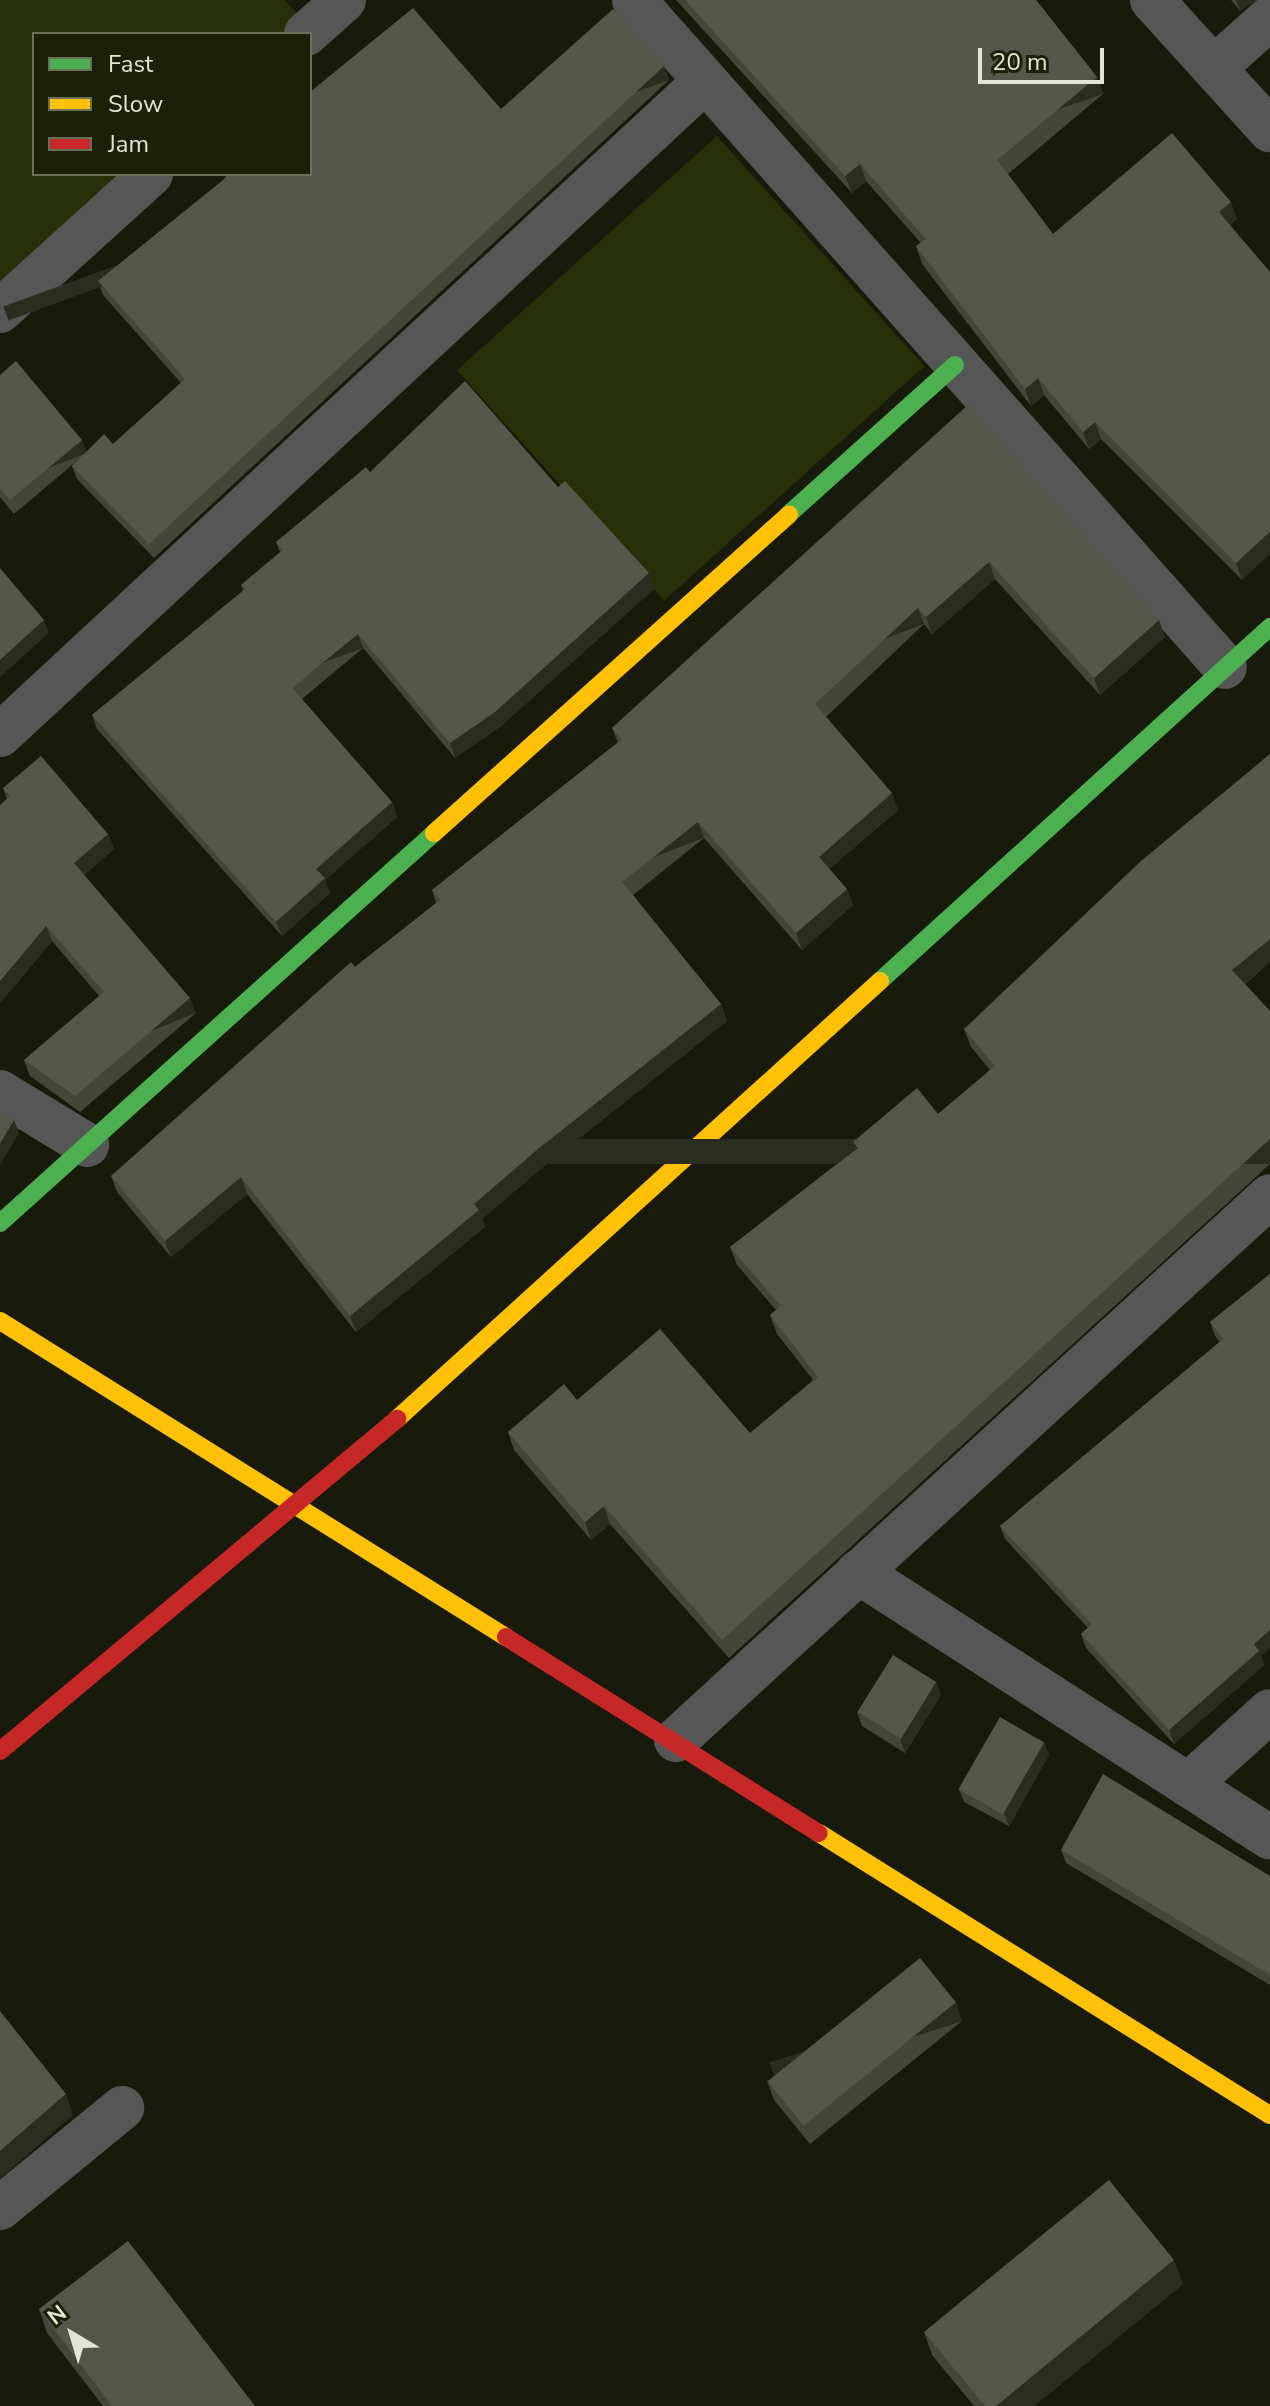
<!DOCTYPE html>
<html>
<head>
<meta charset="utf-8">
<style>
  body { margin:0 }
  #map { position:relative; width:1270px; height:2406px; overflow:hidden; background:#181a0c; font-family:"Nunito Sans",sans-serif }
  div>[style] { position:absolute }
  .green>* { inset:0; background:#283009; transform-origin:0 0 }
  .street>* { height:44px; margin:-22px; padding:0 22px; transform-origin:22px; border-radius:22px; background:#565657 }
  .fast>* { height:18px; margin:-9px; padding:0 9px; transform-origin:9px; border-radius:9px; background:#4caf50 }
  .slow>* { height:18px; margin:-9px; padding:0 9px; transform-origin:9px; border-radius:9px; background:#ffc107 }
  .jam>* { height:18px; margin:-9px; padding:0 9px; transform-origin:9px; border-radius:9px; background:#c62828 }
  .wall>* { inset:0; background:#44463a }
  .shaded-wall>* { inset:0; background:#2b2d20; transform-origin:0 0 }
  .building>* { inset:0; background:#55574a; transform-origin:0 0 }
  span { translate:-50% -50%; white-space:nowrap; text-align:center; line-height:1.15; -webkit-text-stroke:8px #1b2006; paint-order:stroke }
  .legend { position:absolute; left:32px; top:32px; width:280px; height:144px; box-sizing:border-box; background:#1b2006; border:2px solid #6a6f59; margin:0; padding:10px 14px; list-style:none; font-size:24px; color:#e1e5d5 }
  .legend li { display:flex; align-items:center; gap:16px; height:40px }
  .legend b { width:40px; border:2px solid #6a6f59 }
  .north { position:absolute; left:32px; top:2294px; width:80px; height:80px; -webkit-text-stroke:6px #1b2006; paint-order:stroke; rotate:322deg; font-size:22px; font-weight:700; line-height:32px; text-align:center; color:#e1e5d5 }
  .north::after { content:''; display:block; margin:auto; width:28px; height:36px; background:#e1e5d5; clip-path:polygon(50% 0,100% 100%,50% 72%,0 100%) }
  .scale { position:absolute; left:978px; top:48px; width:126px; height:36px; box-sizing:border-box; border:4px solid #e1e5d5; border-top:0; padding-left:10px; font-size:24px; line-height:28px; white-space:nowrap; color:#e1e5d5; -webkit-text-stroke:6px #1b2006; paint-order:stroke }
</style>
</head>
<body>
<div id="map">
  <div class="green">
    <i style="clip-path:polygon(0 0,284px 0,301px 17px,283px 34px,34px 34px,34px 174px,129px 174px,0 292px)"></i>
    <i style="left:717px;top:136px;width:310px;height:350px;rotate:48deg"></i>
  </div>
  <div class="street">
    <i style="left:634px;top:0;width:891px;rotate:48.46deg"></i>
    <i style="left:1152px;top:0;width:176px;rotate:47.8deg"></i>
    <i style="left:306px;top:34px;width:51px;rotate:-41.8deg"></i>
    <i style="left:1214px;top:68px;width:75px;rotate:-41.8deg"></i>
    <i style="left:0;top:311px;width:204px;rotate:-42.2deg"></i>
    <i style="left:0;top:735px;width:960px;rotate:-42.85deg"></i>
    <i style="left:0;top:1092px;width:102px;rotate:31.3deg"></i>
    <i style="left:858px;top:1572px;width:490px;rotate:32.8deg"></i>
    <i style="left:676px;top:1740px;width:805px;rotate:-42.48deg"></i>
    <i style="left:1188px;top:1785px;width:110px;rotate:-42.1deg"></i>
    <i style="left:0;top:2208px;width:158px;rotate:-39.3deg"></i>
  </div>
  <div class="fast">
    <i style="left:789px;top:514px;width:223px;rotate:-41.9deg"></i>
    <i style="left:880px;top:981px;width:527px;rotate:-42.23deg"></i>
    <i style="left:0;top:1223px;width:583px;rotate:-41.94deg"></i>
  </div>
  <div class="slow">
    <i style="left:434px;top:833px;width:477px;rotate:-41.9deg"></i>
    <i style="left:0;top:1321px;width:597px;rotate:31.99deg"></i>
    <i style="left:397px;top:1419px;width:652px;rotate:-42.2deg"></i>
    <i style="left:819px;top:1833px;width:532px;rotate:32.02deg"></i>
  </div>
  <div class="jam">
    <i style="left:506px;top:1637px;width:369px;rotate:32.1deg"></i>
    <i style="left:0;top:1751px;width:518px;rotate:-39.9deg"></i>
  </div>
  <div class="wall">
    <i style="clip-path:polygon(676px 0,1036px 0,1097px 77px,1103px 94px,1008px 174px,1053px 234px,1237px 219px,1230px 225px,1242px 580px,1101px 439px,1089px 449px,1044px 395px,1031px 406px,922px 264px,916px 246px,921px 243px,866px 181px,852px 193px)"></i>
    <i style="clip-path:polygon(1231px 0,1256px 0,1240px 11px)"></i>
    <i style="clip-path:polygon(669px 80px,154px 558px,77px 479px,72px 466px,78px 460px,14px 514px,0 497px,0 375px,86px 452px,113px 444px,181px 383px,103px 295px,98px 281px,501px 109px)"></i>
    <i style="clip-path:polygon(968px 405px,1165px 637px,1100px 695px,995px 579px,932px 634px,924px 624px,826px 717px,898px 810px,829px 869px,847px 889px,853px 905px,802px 950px,704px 838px,633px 895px,721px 1004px,727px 1021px,544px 1166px,482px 1219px,485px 1227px,356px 1332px,247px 1194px,171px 1257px,117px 1192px,111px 1176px,355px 967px,436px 903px,432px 890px,618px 743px,612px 728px)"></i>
    <i style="clip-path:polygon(370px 472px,558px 487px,655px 588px,501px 726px,455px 758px,363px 648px,302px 699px,392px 802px,397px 817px,325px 880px,330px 893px,282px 936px,97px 729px,92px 715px,243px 591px,241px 585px,280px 552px,276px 542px)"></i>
    <i style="clip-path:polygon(1270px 754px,1270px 962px,1245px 984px,1270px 1011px,1270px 1164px,729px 1658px,610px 1524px,591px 1540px,514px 1450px,508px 1432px,577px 1400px,750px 1433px,813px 1380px,777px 1334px,770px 1315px,776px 1310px,737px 1265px,730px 1247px,856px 1149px,853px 1142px,938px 1114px,990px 1070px,971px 1047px,964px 1029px)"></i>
    <i style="clip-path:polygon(3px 788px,108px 834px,114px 849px,84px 875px,196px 1013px,80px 1112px,30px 1076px,24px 1060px,99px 996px,52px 941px,0 1003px,7px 799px)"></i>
    <i style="clip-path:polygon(1270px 1274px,1261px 1656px,1264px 1665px,1174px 1744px,1086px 1648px,1081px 1634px,1088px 1628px,1005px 1539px,1000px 1526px,1220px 1342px,1215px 1336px,1210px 1322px)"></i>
    <i style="clip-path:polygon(941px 1695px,905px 1753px,862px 1726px,857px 1712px)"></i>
    <i style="clip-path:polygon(1044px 1742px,1049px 1755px,1009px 1826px,964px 1802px,959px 1789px)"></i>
    <i style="clip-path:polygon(1061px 1850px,1270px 1876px,1270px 1985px,1066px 1863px)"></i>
    <i style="clip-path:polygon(962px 2021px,810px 2144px,774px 2100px,767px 2081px)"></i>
    <i style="clip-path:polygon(1183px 2284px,1034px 2406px,974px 2406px,932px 2355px,924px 2332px)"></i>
    <i style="clip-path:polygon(39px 2309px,255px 2406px,103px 2406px,47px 2333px)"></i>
  </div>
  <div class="shaded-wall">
    <i style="clip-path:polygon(1236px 0,1256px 0,1240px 11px)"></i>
    <i style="left:664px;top:66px;width:15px;height:703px;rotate:70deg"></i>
    <i style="left:1097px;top:77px;width:18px;height:130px;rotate:71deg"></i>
    <i style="clip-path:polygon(860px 164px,866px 181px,852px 193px,845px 176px)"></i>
    <i style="clip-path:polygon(1231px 202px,1237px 219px,1225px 229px,1219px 212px)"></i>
    <i style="clip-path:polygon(1038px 378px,1044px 395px,1031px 406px,1025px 389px)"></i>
    <i style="clip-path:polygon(1095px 422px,1101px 439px,1089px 449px,1083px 432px)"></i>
    <i style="left:82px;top:440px;width:14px;height:94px;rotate:69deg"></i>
    <i style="clip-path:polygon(1270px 532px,1270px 554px,1242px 580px,1236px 563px)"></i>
    <i style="clip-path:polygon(989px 562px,995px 579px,932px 634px,926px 617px)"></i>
    <i style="clip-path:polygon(649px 573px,655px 588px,501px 726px,455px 758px,450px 743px)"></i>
    <i style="left:918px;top:608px;width:17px;height:141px;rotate:69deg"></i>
    <i style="clip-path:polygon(44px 620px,49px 633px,0 677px,0 660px)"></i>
    <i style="clip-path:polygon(1159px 620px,1165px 637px,1100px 695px,1094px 678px)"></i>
    <i style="left:358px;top:634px;width:15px;height:85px;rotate:70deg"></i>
    <i style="clip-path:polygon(892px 793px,898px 810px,824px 873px,819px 857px)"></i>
    <i style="clip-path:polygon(392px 802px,397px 817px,325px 880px,330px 893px,282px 936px,276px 922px,316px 869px)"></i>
    <i style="left:698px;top:822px;width:17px;height:97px;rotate:69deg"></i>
    <i style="clip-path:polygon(108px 834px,114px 849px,80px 879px,74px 863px)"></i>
    <i style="clip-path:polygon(847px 889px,853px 905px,802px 950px,796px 933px)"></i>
    <i style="clip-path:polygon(46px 926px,52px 941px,0 1003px,0 981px)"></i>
    <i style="clip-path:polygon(1270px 939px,1270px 962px,1239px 988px,1232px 970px)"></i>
    <i style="left:190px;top:998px;width:16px;height:151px;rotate:68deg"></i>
    <i style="clip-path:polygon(721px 1004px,727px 1021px,544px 1166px,482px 1219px,485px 1227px,356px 1332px,350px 1316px,474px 1204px,538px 1149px)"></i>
    <i style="clip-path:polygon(14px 1120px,19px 1133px,0 1165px,0 1144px)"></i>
    <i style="left:1270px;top:1139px;width:25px;height:742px;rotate:90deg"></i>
    <i style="clip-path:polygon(241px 1177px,247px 1194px,171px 1257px,165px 1241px)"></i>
    <i style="clip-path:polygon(604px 1506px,610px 1524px,591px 1540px,585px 1522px)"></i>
    <i style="clip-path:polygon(1270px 1630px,1270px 1648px,1261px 1656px,1264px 1665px,1174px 1744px,1169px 1730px,1254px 1644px)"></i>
    <i style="clip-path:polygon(936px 1682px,941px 1695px,905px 1753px,900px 1740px)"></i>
    <i style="clip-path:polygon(1044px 1742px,1049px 1755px,1009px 1826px,1004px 1813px)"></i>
    <i style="left:956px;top:2002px;width:20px;height:196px;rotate:72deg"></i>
    <i style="clip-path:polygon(66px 2094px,73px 2115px,0 2179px,0 2151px)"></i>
    <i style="clip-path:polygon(1174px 2260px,1183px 2284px,1034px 2406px,996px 2406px)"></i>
  </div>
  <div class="building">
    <i style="clip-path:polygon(685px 0,1036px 0,1097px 77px,997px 160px,1053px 234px,1172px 133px,1231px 202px,1219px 212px,1270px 272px,1270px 532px,1236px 563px,1095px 422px,1083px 432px,1038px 378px,1025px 389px,916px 246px,926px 239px,860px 164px,845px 176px)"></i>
    <i style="clip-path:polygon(413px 8px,501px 109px,613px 9px,664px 66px,149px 544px,72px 466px,104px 434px,113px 444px,185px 379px,98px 281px,223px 180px,228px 174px,310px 174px,310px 92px)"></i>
    <i style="clip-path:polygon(16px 361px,82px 440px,10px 500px,0 489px,0 375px)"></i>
    <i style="clip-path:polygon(465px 381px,558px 487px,565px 481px,649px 573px,495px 712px,450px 743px,358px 634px,292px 688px,392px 802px,316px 869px,325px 878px,276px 922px,92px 715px,245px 589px,241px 585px,283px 550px,276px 542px,366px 467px,370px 472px)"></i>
    <i style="clip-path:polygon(968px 405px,1159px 620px,1094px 678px,989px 562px,926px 617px,918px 608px,815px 704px,892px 793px,819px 857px,847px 889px,796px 933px,698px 822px,622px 882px,721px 1004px,538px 1149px,474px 1204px,479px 1210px,350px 1316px,241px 1177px,165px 1241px,111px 1176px,351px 962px,355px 967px,440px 900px,432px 890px,622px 739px,612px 728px)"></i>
    <i style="clip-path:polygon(0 568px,44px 620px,0 660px)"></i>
    <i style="clip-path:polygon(1270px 754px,1270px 939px,1232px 970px,1270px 1011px,1270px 1139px,722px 1640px,604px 1506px,585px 1522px,508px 1432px,564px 1384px,577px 1400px,660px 1329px,750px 1433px,818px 1377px,770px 1315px,781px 1306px,730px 1247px,858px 1148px,853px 1142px,917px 1088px,938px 1114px,995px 1066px,964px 1029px,1141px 861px)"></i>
    <i style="clip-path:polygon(41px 756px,108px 834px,74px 863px,190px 998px,75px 1096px,24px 1060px,104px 992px,46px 926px,0 981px,0 805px,10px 796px,3px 788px)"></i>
    <i style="clip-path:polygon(0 1111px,14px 1120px,0 1144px)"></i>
    <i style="clip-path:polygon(1270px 1274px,1270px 1630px,1254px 1644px,1259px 1651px,1169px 1730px,1081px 1634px,1092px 1624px,1000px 1526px,1223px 1339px,1210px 1322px)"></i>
    <i style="left:893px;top:1655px;width:51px;height:67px;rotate:32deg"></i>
    <i style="left:1000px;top:1717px;width:51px;height:83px;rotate:30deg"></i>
    <i style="clip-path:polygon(1103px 1774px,1270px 1876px,1270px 1975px,1061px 1850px)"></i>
    <i style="left:920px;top:1958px;width:57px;height:196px;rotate:51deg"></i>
    <i style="clip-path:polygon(0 2011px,66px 2094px,0 2151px)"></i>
    <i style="clip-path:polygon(1109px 2180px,1174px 2260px,996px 2406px,985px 2406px,924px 2332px)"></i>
    <i style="clip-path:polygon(128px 2241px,255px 2406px,112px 2406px,39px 2309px)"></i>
  </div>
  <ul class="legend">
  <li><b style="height:10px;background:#4caf50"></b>Fast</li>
  <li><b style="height:10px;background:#ffc107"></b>Slow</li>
  <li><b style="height:10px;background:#c62828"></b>Jam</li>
  </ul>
  <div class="north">N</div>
  <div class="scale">20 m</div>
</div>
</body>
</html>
